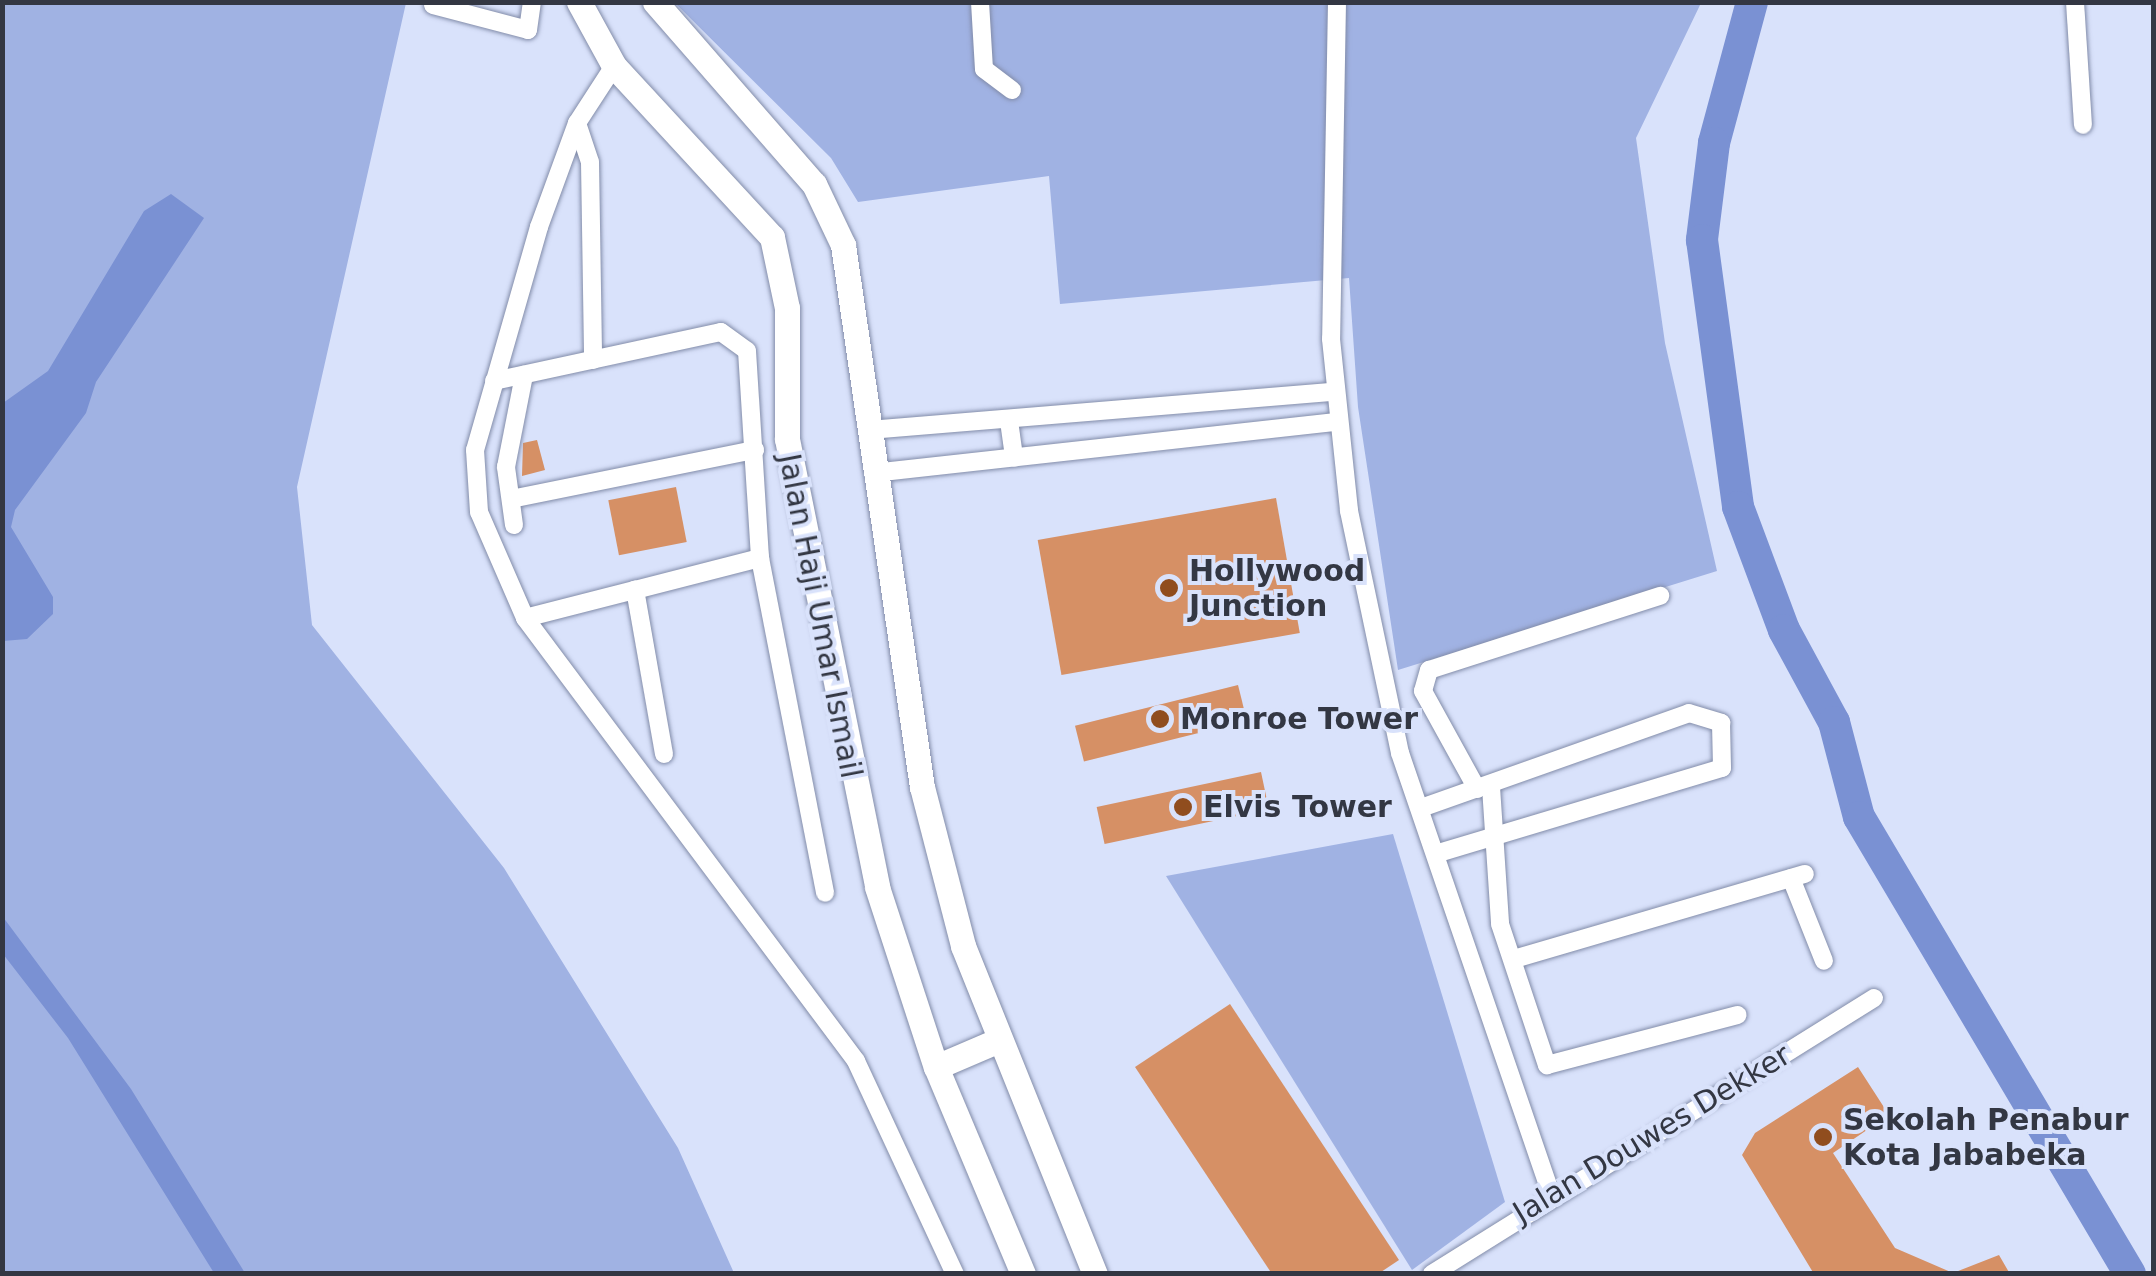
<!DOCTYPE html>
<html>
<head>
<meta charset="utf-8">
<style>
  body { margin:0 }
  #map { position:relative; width:2156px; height:1276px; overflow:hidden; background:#d9e2fb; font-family:"DejaVu Sans",sans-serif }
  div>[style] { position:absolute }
  .green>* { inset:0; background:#a0b2e3 }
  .water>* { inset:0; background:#7a91d3 }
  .river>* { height:32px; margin:-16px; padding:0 16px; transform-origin:16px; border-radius:16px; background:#7a91d3 }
  .building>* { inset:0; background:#d69065; transform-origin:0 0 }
  .roads { filter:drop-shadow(0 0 2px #828ca9) drop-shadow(0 0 2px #828ca9) }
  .street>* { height:18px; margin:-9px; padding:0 9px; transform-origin:9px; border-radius:9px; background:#fff }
  .secondary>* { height:25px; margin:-12.5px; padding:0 12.5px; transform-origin:12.5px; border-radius:12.5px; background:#fff }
  .dots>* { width:28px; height:28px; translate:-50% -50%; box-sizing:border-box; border:5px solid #d9e2fb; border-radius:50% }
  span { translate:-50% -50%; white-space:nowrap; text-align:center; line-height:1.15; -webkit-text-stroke:8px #d9e2fb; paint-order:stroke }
  .poi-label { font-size:30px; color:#333743; font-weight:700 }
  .left { translate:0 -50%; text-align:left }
  .street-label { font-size:30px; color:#333743 }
  .frame { position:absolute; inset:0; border:5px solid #333743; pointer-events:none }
</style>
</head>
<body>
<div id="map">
  <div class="green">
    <i style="clip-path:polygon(2px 3px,406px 3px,297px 487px,312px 625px,504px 868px,678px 1148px,734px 1273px,3px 1273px)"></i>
    <i style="clip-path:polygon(675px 3px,1701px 3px,1636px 138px,1665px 343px,1717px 571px,1398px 670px,1358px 407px,1349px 278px,1060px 304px,1049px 176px,858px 202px,831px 158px)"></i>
    <i style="clip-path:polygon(1393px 834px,1505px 1202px,1412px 1270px,1166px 876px)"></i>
  </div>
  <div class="water">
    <i style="clip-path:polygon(171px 194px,204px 218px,96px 382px,86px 413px,15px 510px,11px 527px,53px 597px,53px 614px,27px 639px,3px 641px,3px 403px,48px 371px,144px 211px)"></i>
    <i style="clip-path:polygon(3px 917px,131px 1089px,245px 1273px,214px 1273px,68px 1038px,3px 954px)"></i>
  </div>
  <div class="river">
    <i style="left:1752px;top:2px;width:146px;rotate:105.1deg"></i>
    <i style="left:1714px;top:143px;width:98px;rotate:97.1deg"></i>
    <i style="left:1702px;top:240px;width:269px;rotate:82.3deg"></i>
    <i style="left:1738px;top:507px;width:131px;rotate:69.5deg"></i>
    <i style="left:1784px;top:630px;width:105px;rotate:61.5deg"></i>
    <i style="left:1834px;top:722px;width:98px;rotate:75.3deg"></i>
    <i style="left:1859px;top:817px;width:531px;rotate:59.33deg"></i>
  </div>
  <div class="building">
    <i style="clip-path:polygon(537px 440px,545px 470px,522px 476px,523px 443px)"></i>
    <i style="left:676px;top:487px;width:56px;height:69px;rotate:79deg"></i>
    <i style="left:1276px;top:498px;width:137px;height:242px;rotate:80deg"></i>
    <i style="left:1238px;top:685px;width:37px;height:168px;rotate:76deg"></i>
    <i style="left:1261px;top:772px;width:38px;height:168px;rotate:78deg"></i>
    <i style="clip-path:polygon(1230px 1004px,1399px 1260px,1378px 1274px,1272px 1274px,1135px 1067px)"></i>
    <i style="clip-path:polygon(1858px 1067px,1889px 1115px,1833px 1153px,1895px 1248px,1953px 1273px,1999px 1255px,2010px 1274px,1814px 1274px,1742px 1155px,1755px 1133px)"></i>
  </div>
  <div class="roads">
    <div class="street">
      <i style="left:980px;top:2px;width:67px;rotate:86.6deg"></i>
      <i style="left:984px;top:69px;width:35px;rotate:37deg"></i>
      <i style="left:1337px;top:2px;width:337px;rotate:91deg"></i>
      <i style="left:1331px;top:339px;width:173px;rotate:84deg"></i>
      <i style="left:1349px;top:511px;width:247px;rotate:78.1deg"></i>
      <i style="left:1400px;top:753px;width:465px;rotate:71.1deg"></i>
      <i style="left:2075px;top:2px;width:123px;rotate:86.3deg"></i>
      <i style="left:433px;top:5px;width:98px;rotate:14.7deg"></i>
      <i style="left:528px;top:30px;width:28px;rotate:-82deg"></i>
      <i style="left:614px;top:66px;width:68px;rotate:123deg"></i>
      <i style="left:577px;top:123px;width:111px;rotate:110.1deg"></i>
      <i style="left:539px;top:227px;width:232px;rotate:106deg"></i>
      <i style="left:475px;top:450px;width:62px;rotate:86.3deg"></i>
      <i style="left:479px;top:512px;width:116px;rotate:66.5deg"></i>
      <i style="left:525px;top:618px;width:553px;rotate:53.23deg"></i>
      <i style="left:856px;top:1061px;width:235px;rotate:65.1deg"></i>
      <i style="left:577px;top:123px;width:41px;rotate:71.6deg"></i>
      <i style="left:590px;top:162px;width:198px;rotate:89.1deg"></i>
      <i style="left:494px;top:381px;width:232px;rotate:-12.2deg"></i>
      <i style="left:721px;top:332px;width:32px;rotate:36deg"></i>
      <i style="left:747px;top:351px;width:207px;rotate:86.4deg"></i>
      <i style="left:760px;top:558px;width:341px;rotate:79deg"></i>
      <i style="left:1009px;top:421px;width:37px;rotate:82deg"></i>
      <i style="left:869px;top:430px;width:466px;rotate:-4.7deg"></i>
      <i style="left:873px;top:473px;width:466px;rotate:-6.3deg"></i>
      <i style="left:511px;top:499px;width:249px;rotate:-11.4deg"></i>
      <i style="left:514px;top:525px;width:59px;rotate:-97.9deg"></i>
      <i style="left:506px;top:467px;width:94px;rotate:-78.9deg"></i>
      <i style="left:525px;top:618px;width:114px;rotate:-14.3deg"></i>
      <i style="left:664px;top:754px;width:167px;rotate:-100deg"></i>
      <i style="left:635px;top:590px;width:129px;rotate:-14.4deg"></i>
      <i style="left:1491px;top:787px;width:137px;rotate:86.2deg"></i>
      <i style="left:1500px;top:924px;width:149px;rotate:71.6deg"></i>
      <i style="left:1547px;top:1065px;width:197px;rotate:-14.7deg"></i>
      <i style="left:1477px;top:789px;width:112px;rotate:-118.9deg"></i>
      <i style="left:1423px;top:691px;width:22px;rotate:-74deg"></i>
      <i style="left:1429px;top:670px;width:243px;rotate:-17.8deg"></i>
      <i style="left:1421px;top:808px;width:284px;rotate:-19.5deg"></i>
      <i style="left:1689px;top:713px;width:34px;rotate:17deg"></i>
      <i style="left:1721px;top:723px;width:45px;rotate:88.7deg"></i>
      <i style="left:1722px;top:768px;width:299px;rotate:163.3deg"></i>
      <i style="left:1791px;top:878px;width:89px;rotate:68.3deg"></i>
      <i style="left:1514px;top:959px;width:303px;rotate:-16.3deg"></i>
      <i style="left:1432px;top:1274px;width:521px;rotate:-31.98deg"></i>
    </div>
    <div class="secondary">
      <i style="left:579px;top:2px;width:73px;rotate:61.3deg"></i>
      <i style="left:614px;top:66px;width:233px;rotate:47.3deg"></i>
      <i style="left:772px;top:237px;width:73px;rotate:78.1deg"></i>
      <i style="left:787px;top:308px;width:131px;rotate:90deg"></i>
      <i style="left:787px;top:439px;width:457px;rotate:78.6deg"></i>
      <i style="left:877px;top:887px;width:189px;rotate:71.9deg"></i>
      <i style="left:936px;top:1067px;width:225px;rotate:67.2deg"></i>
      <i style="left:655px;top:2px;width:242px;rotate:48.9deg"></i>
      <i style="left:814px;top:184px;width:68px;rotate:64.6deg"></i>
      <i style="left:843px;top:245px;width:548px;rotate:81.71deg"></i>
      <i style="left:922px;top:787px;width:164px;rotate:75.5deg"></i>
      <i style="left:963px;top:946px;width:354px;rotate:68.1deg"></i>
      <i style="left:936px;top:1067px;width:66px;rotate:-23.1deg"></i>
    </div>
  </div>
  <div class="dots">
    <i style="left:1169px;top:588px;background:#904d1e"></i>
    <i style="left:1160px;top:719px;background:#904d1e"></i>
    <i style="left:1183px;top:807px;background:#904d1e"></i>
    <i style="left:1823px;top:1137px;background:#904d1e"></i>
  </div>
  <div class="poi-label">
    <span class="left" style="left:1189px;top:588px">Hollywood<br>Junction</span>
    <span class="left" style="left:1180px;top:719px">Monroe Tower</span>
    <span class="left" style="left:1203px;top:807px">Elvis Tower</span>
    <span class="left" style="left:1843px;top:1137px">Sekolah Penabur<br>Kota Jababeka</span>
  </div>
  <div class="street-label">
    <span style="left:820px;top:616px;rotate:79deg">Jalan Haji Umar Ismail</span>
    <span style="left:1652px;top:1134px;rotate:-31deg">Jalan Douwes Dekker</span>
  </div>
  <div class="frame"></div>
</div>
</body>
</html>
